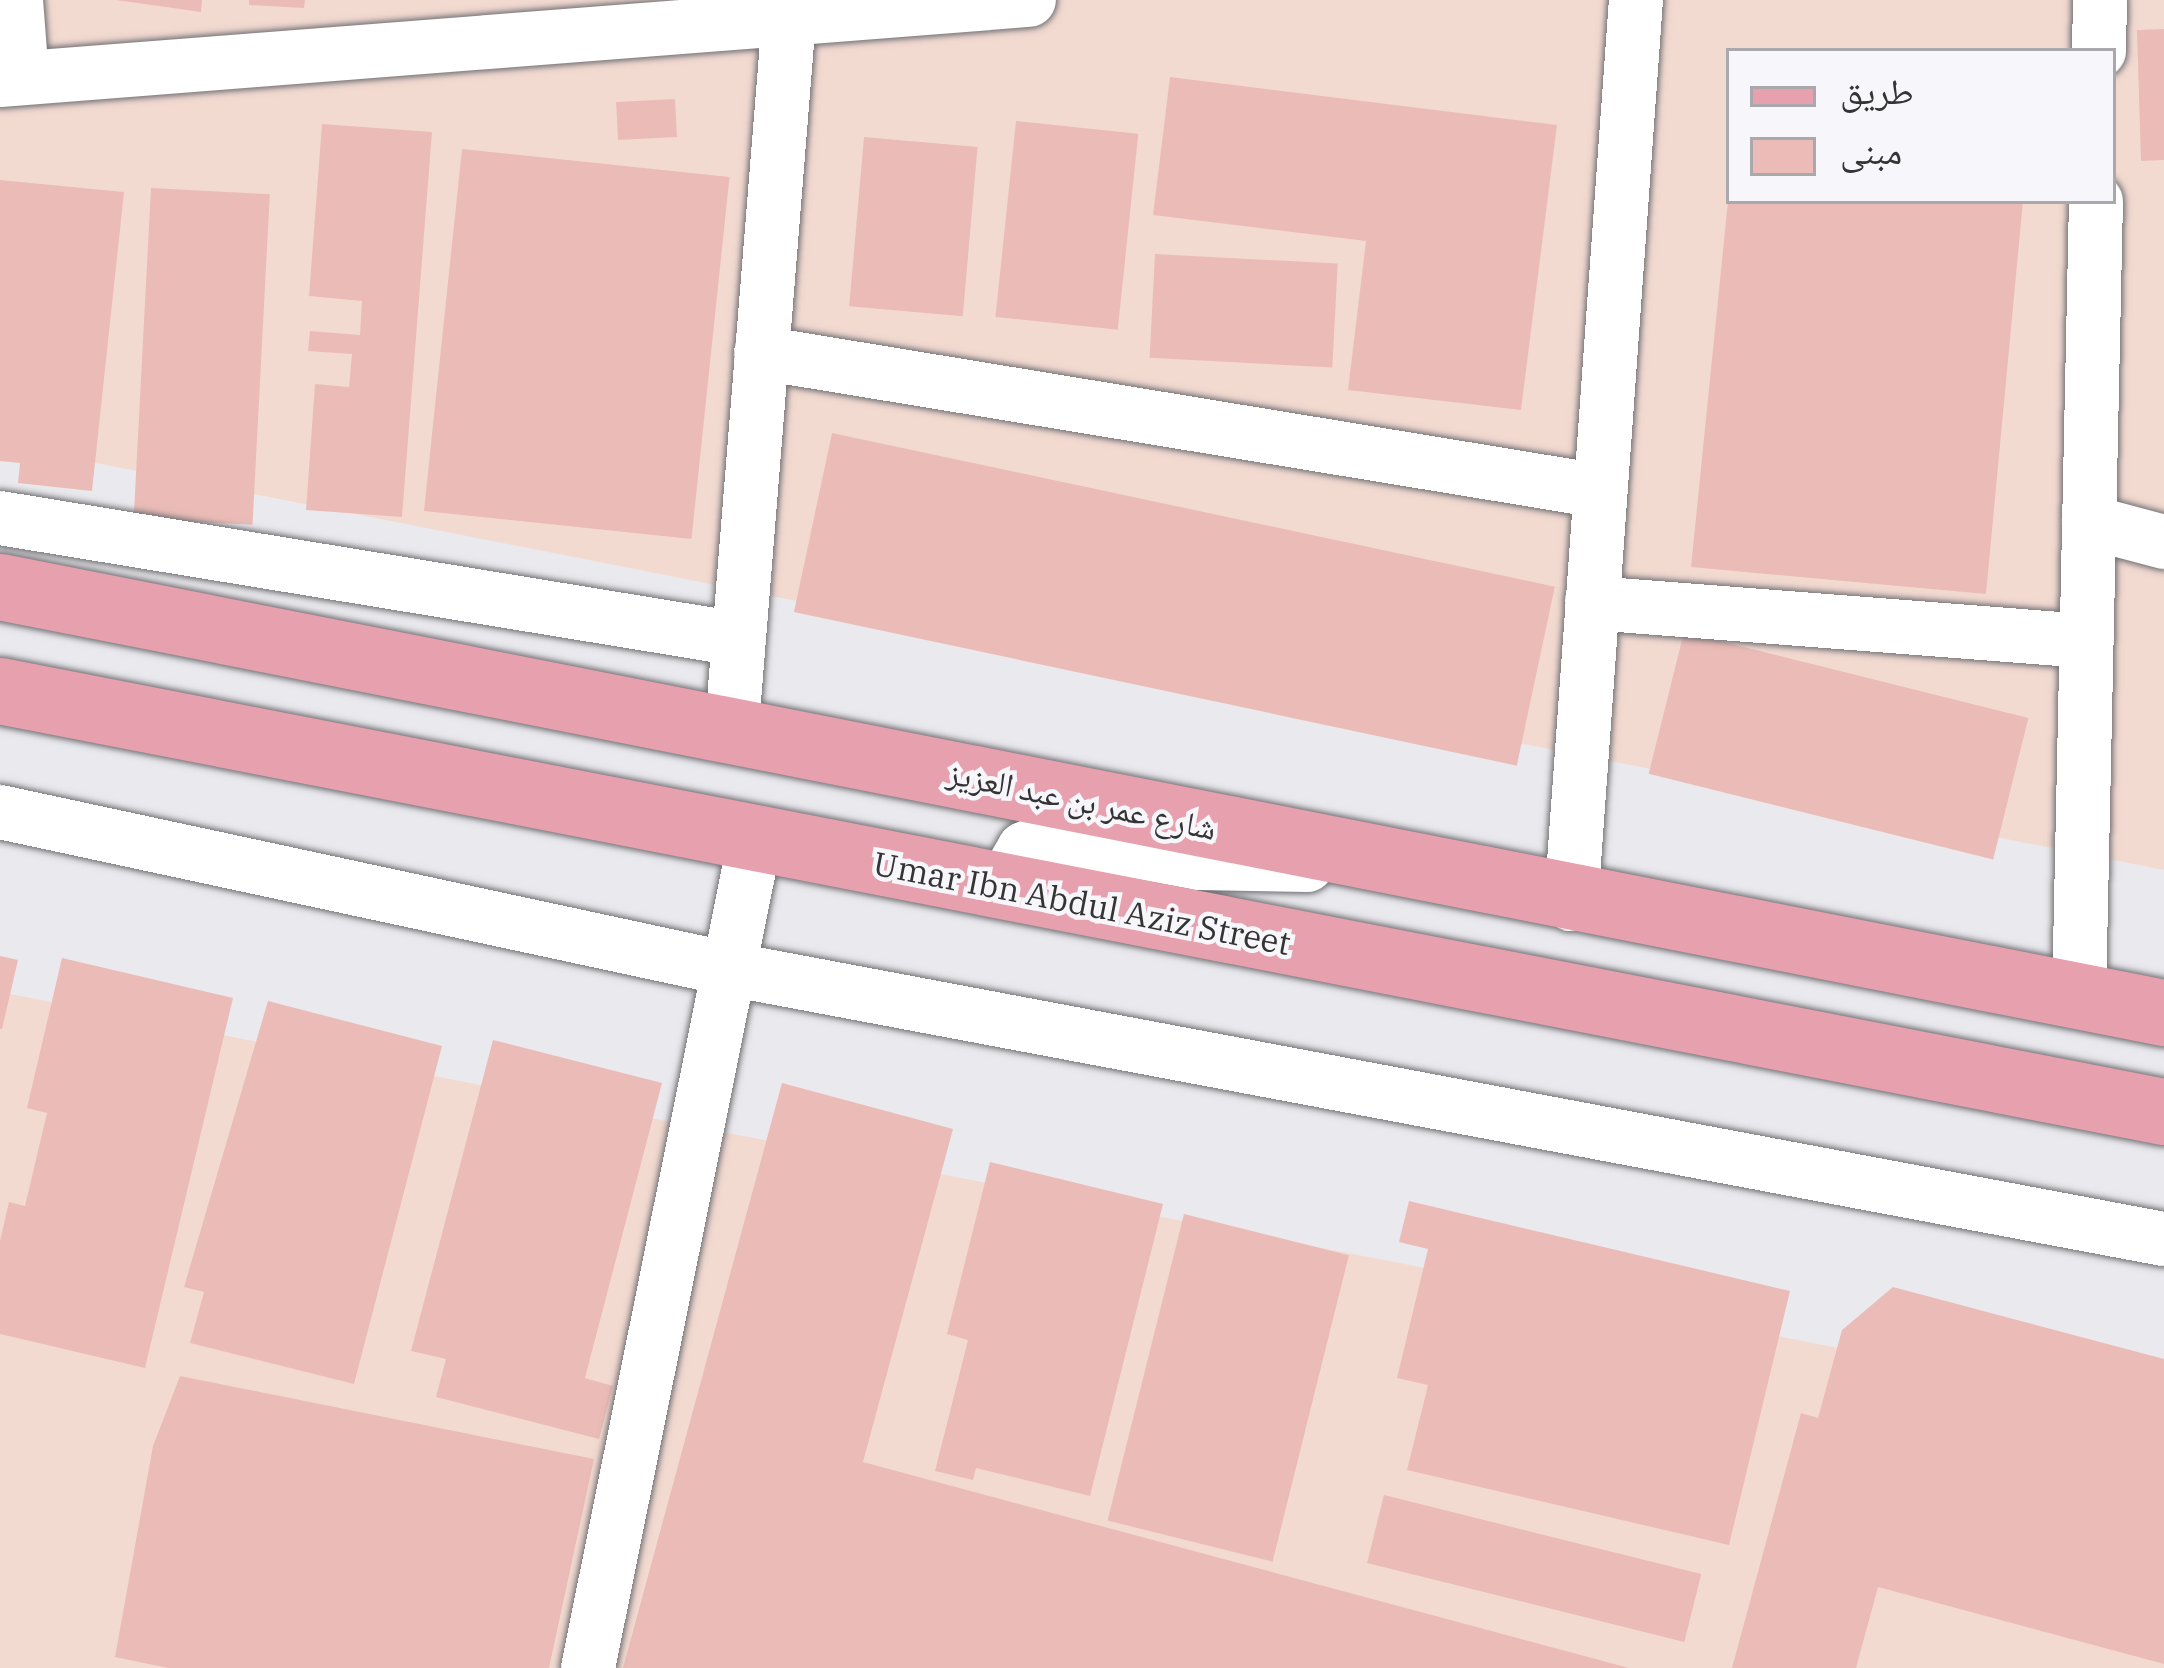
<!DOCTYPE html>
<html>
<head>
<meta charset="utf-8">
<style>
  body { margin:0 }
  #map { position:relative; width:2164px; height:1668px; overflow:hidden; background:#eae9ed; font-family:"IBM Plex Serif","Noto Naskh Arabic",serif }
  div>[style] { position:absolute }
  .commercial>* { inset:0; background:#f3dad1 }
  .building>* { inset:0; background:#ebbcb7; transform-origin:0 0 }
  .roads { filter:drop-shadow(0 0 3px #727175) drop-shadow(0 0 3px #727175) }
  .minor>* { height:54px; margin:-27px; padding:0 27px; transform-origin:27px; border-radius:27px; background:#fff }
  .major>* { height:66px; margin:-33px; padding:0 33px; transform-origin:33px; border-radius:33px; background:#e7a0ad }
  span { translate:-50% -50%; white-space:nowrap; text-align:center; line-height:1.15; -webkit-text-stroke:9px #f7f6fb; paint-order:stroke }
  .street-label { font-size:33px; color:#343435 }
  .legend { position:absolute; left:1726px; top:48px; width:390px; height:156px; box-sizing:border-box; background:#f7f6fb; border:3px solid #a9a8ac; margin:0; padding:15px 21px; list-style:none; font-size:36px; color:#343435 }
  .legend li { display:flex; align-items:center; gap:24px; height:60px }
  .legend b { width:60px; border:3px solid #a9a8ac }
</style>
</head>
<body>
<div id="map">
  <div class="commercial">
    <i style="clip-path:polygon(evenodd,0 0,2164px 0,2164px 870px,0 444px,0 0,1729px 51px,2113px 51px,2113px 201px,1729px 201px,1729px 51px)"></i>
    <i style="clip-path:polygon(0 992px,2164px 1411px,2164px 1668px,0 1668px)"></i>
  </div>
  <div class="building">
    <i style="clip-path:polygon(116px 0,202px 0,201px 12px)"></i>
    <i style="clip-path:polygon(249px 0,305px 0,304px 8px,249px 5px)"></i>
    <i style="clip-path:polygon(2164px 29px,2164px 160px,2141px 161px,2137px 30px)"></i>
    <i style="clip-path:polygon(1170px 77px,1557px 125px,1521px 410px,1348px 390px,1366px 241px,1153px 215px)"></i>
    <i style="left:675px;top:99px;width:38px;height:59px;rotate:87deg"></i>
    <i style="left:1016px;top:121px;width:123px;height:197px;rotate:6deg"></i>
    <i style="clip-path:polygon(322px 124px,432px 132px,402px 517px,306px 510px,315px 384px,349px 387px,352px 354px,308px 351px,310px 331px,360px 335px,362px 301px,309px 296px)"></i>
    <i style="left:864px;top:137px;width:114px;height:170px;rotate:5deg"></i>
    <i style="left:462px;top:149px;width:269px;height:364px;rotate:6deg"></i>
    <i style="clip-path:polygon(0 180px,124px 192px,92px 491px,18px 483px,20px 463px,0 461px)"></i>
    <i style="left:151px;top:188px;width:119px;height:331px;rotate:3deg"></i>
    <i style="clip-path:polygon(1729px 191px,1729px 201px,2023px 201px,1986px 594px,1691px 567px)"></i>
    <i style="left:1155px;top:254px;width:183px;height:104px;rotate:3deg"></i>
    <i style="left:832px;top:433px;width:739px;height:183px;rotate:12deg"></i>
    <i style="left:1684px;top:632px;width:355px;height:146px;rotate:14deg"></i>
    <i style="clip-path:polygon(0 956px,18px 960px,2px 1029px,0 1029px)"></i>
    <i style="clip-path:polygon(62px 958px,233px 998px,145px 1368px,0 1334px,0 1241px,9px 1202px,25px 1206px,47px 1113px,27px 1108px)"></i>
    <i style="clip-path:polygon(268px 1001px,442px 1046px,354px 1384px,190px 1343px,204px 1292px,184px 1287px)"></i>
    <i style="clip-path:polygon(493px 1040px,662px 1083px,585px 1378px,613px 1386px,599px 1439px,436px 1397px,446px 1359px,411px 1351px)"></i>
    <i style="clip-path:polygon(782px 1083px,953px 1129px,863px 1462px,1629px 1668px,623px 1668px)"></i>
    <i style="clip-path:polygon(990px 1162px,1163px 1204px,1090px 1496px,976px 1468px,973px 1480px,935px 1471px,968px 1340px,947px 1334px)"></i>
    <i style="clip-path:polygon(1409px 1201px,1790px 1291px,1729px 1545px,1407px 1470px,1428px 1385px,1397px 1378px,1428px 1249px,1399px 1242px)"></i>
    <i style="left:1184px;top:1214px;width:170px;height:316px;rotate:14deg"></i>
    <i style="clip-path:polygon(1893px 1287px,2164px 1359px,2164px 1664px,1878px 1587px,1856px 1668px,1732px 1668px,1801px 1413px,1818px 1418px,1842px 1330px)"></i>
    <i style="clip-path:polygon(180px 1376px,594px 1459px,549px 1668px,168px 1668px,115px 1657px,153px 1446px)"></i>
    <i style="left:1384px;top:1495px;width:327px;height:70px;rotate:14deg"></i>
  </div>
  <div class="roads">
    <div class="minor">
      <i style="left:16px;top:0;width:78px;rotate:85.6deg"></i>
      <i style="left:2099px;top:51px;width:51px;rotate:-88.9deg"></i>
      <i style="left:0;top:80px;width:1032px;rotate:-4.45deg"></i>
      <i style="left:761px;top:353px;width:850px;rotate:9.34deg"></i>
      <i style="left:0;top:518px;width:748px;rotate:9.31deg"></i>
      <i style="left:2089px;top:522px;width:78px;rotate:14.9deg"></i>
      <i style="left:1592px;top:603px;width:496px;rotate:4.4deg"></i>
      <i style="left:732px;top:725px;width:709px;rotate:-85.39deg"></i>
      <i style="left:0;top:812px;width:746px;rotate:12.15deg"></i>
      <i style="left:729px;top:969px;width:1460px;rotate:10.66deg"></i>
      <i style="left:1002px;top:887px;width:44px;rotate:-59.9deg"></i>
      <i style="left:1024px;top:849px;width:31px;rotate:-25deg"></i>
      <i style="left:1052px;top:836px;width:149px;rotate:10.4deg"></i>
      <i style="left:1199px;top:863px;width:108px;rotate:1.1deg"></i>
      <i style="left:1571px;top:904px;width:906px;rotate:-85.89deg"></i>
      <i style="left:2079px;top:998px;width:797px;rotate:-88.78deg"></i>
      <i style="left:588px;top:1668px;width:845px;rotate:-78.6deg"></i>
    </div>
    <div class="major">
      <i style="left:0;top:587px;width:2206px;rotate:11.14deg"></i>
      <i style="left:0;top:691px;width:2205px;rotate:11.01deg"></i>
    </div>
  </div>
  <div class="street-label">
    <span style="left:1082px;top:800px;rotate:12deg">شارع عمر بن عبد العزيز</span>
    <span style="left:1082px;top:903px;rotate:11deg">Umar Ibn Abdul Aziz Street</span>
  </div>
  <ul class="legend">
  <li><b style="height:15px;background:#e7a0ad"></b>طريق</li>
  <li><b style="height:33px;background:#ebbcb7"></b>مبنى</li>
  </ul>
</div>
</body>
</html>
